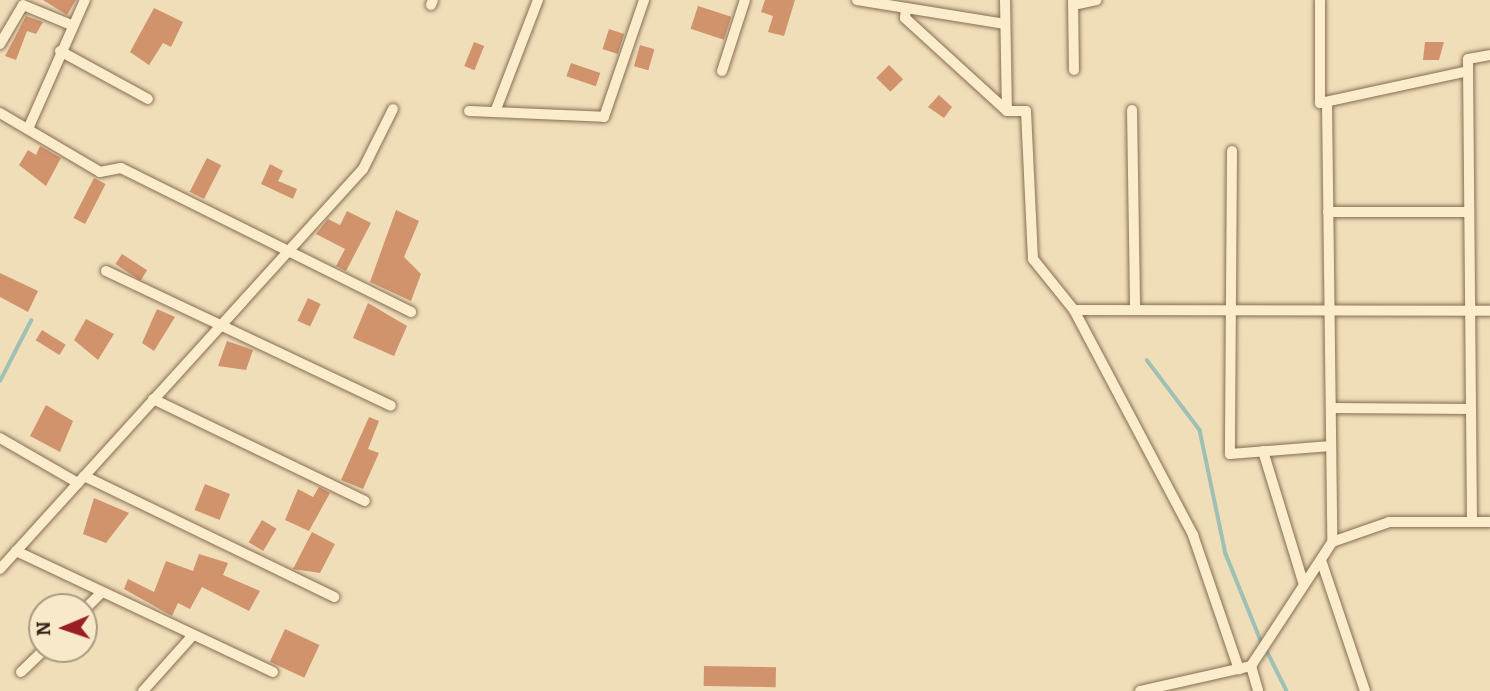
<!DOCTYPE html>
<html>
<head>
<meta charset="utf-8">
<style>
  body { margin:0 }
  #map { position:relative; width:1490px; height:691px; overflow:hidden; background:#f0deb9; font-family:Bitter,serif }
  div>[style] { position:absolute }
  .stream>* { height:3.5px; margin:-1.75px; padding:0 1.75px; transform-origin:1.75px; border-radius:1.75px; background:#9ec0b5 }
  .building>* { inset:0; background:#d1936c; transform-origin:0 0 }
  .roads { filter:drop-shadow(0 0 2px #876d53) drop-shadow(0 0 2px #876d53) }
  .minor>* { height:10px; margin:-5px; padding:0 5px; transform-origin:5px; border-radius:5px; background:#fbeccc }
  span { translate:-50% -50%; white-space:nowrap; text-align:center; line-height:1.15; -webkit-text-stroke:6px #f7e9c9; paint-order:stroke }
  .north { position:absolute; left:28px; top:593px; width:70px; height:70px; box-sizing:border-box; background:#f7e9c9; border:2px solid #a99b83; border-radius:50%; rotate:268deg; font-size:19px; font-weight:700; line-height:28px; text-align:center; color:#352619 }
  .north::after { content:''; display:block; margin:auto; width:24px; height:32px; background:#9a1f24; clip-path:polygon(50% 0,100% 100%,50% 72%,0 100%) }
</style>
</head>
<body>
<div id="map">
  <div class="stream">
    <i style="left:1147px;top:360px;width:88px;rotate:52.9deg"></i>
    <i style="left:1200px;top:430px;width:127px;rotate:78.2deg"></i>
    <i style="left:1226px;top:554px;width:96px;rotate:68deg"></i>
    <i style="left:0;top:381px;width:68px;rotate:-62.7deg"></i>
    <i style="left:1266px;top:649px;width:47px;rotate:63.4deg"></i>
  </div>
  <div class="building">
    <i style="clip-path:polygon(43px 0,76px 0,67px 15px)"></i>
    <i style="clip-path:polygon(765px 0,795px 0,784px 36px,768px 32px,773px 16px,761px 12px)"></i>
    <i style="left:698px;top:6px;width:35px;height:24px;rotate:18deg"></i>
    <i style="clip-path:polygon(154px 8px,183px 22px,171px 47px,163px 43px,149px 65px,130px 52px)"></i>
    <i style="clip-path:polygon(26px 16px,43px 22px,36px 34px,27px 31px,16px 60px,5px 56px)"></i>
    <i style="left:609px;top:29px;width:16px;height:21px;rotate:18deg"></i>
    <i style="left:474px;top:42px;width:11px;height:26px;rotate:22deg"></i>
    <i style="clip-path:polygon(1425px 42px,1444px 42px,1439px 60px,1423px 60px)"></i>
    <i style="left:640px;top:45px;width:15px;height:22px;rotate:16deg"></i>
    <i style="left:571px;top:63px;width:31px;height:14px;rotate:19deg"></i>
    <i style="left:889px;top:65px;width:20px;height:18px;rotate:45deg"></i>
    <i style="clip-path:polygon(939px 95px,952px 107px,944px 118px,928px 107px)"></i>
    <i style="clip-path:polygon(40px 146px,61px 158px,46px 186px,19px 165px,28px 150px,36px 155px)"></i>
    <i style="left:207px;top:158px;width:16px;height:38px;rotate:27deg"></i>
    <i style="clip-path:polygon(270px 164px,283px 171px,278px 181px,297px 189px,293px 199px,261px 184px)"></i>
    <i style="left:94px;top:178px;width:13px;height:45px;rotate:27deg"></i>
    <i style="clip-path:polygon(396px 210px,419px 221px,404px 257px,421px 274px,411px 301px,370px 282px)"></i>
    <i style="clip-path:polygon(347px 211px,371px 223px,346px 271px,336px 266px,345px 249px,316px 234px,328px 219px,340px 225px)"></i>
    <i style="left:122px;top:254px;width:30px;height:12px;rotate:33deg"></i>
    <i style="clip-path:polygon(0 273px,38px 291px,28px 312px,0 297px)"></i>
    <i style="left:308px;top:298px;width:14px;height:25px;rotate:25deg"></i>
    <i style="clip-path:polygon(368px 303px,407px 326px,394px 356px,353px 338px)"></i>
    <i style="clip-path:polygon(157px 309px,175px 317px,154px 351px,142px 343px)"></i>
    <i style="clip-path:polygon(86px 319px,114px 334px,98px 360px,74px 340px)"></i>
    <i style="left:42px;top:330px;width:28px;height:12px;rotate:32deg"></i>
    <i style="clip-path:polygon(227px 341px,253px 350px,246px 370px,218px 366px)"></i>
    <i style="clip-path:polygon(46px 405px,73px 421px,60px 452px,30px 436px)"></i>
    <i style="clip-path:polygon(369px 417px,379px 421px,368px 449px,379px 453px,363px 489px,341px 480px)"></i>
    <i style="left:205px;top:484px;width:27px;height:28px;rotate:22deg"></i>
    <i style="clip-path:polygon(319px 487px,330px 493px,309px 531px,285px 520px,298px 489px,313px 497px)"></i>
    <i style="clip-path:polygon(94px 498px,129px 513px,106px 543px,83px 534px)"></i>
    <i style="left:262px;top:520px;width:17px;height:26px;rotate:31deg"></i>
    <i style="clip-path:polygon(312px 532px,335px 544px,320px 573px,293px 569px)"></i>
    <i style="clip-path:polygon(199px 554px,228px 563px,223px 575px,260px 591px,249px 611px,202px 587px,190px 609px,178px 603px,172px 616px,124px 589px,128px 579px,154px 592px,166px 561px,193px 571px)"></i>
    <i style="left:285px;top:629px;width:38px;height:36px;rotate:25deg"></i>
    <i style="left:704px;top:666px;width:72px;height:20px;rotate:1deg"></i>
  </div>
  <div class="roads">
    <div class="minor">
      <i style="left:857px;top:0;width:150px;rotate:9.2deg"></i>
      <i style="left:1005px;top:0;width:111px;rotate:89deg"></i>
      <i style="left:1073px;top:0;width:70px;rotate:89.2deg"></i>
      <i style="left:1320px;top:0;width:103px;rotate:90deg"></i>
      <i style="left:1320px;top:103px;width:151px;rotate:-12.2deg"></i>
      <i style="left:431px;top:5px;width:5px;rotate:-68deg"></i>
      <i style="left:1073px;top:5px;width:24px;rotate:-12deg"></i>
      <i style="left:906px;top:8px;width:10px;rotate:96deg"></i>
      <i style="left:905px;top:18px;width:138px;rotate:42.4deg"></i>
      <i style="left:1007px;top:111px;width:19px"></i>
      <i style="left:1026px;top:111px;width:148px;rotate:87.3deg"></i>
      <i style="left:1033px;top:259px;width:65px;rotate:51.2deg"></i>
      <i style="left:1074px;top:310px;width:255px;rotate:62.1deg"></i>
      <i style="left:1193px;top:535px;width:142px;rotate:71.1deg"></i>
      <i style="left:0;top:44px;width:45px;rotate:-59.5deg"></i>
      <i style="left:23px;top:5px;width:52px;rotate:22.6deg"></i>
      <i style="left:60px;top:51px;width:100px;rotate:28.6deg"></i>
      <i style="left:722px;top:71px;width:75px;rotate:-72.1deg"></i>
      <i style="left:1327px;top:103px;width:439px;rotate:89.3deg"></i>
      <i style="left:1132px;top:110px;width:200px;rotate:89.1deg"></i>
      <i style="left:469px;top:111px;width:135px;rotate:2.5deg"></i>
      <i style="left:604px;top:117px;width:124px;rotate:-71.1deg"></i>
      <i style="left:495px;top:112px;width:120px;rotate:-69deg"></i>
      <i style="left:0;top:113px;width:116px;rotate:30.5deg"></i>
      <i style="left:100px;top:172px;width:21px;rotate:-11deg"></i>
      <i style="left:121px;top:168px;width:324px;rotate:26.4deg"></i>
      <i style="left:28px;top:129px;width:141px;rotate:-66.2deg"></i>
      <i style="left:1232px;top:151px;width:303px;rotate:90.4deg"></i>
      <i style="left:1230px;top:454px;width:101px;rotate:-4.5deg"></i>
      <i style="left:1328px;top:212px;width:141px"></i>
      <i style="left:106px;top:271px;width:315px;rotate:25.3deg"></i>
      <i style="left:1074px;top:310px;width:416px;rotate:0.1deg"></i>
      <i style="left:153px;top:399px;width:235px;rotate:25.7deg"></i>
      <i style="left:1331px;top:408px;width:140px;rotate:0.4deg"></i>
      <i style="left:0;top:438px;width:90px;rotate:30deg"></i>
      <i style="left:1263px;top:451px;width:140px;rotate:73deg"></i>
      <i style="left:84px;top:476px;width:278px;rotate:25.8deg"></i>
      <i style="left:1472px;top:522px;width:463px;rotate:-90.5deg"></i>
      <i style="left:1468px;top:59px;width:22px;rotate:-10deg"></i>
      <i style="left:16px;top:551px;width:284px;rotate:25.2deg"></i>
      <i style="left:1321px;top:560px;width:138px;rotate:71.4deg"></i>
      <i style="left:0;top:569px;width:540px;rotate:-47.78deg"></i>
      <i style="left:363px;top:169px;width:67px;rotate:-63.4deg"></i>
      <i style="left:84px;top:610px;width:25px;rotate:-45deg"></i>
      <i style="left:1251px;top:666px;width:26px;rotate:74deg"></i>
      <i style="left:21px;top:672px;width:33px;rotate:-44deg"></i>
      <i style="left:143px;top:691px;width:75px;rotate:-48.2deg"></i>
      <i style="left:1140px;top:691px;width:114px;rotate:-12.7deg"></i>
      <i style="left:1251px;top:666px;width:148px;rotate:-56.8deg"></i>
      <i style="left:1332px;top:542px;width:60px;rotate:-19.3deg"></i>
      <i style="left:1389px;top:522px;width:101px"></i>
    </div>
  </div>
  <div class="north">N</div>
</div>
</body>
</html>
